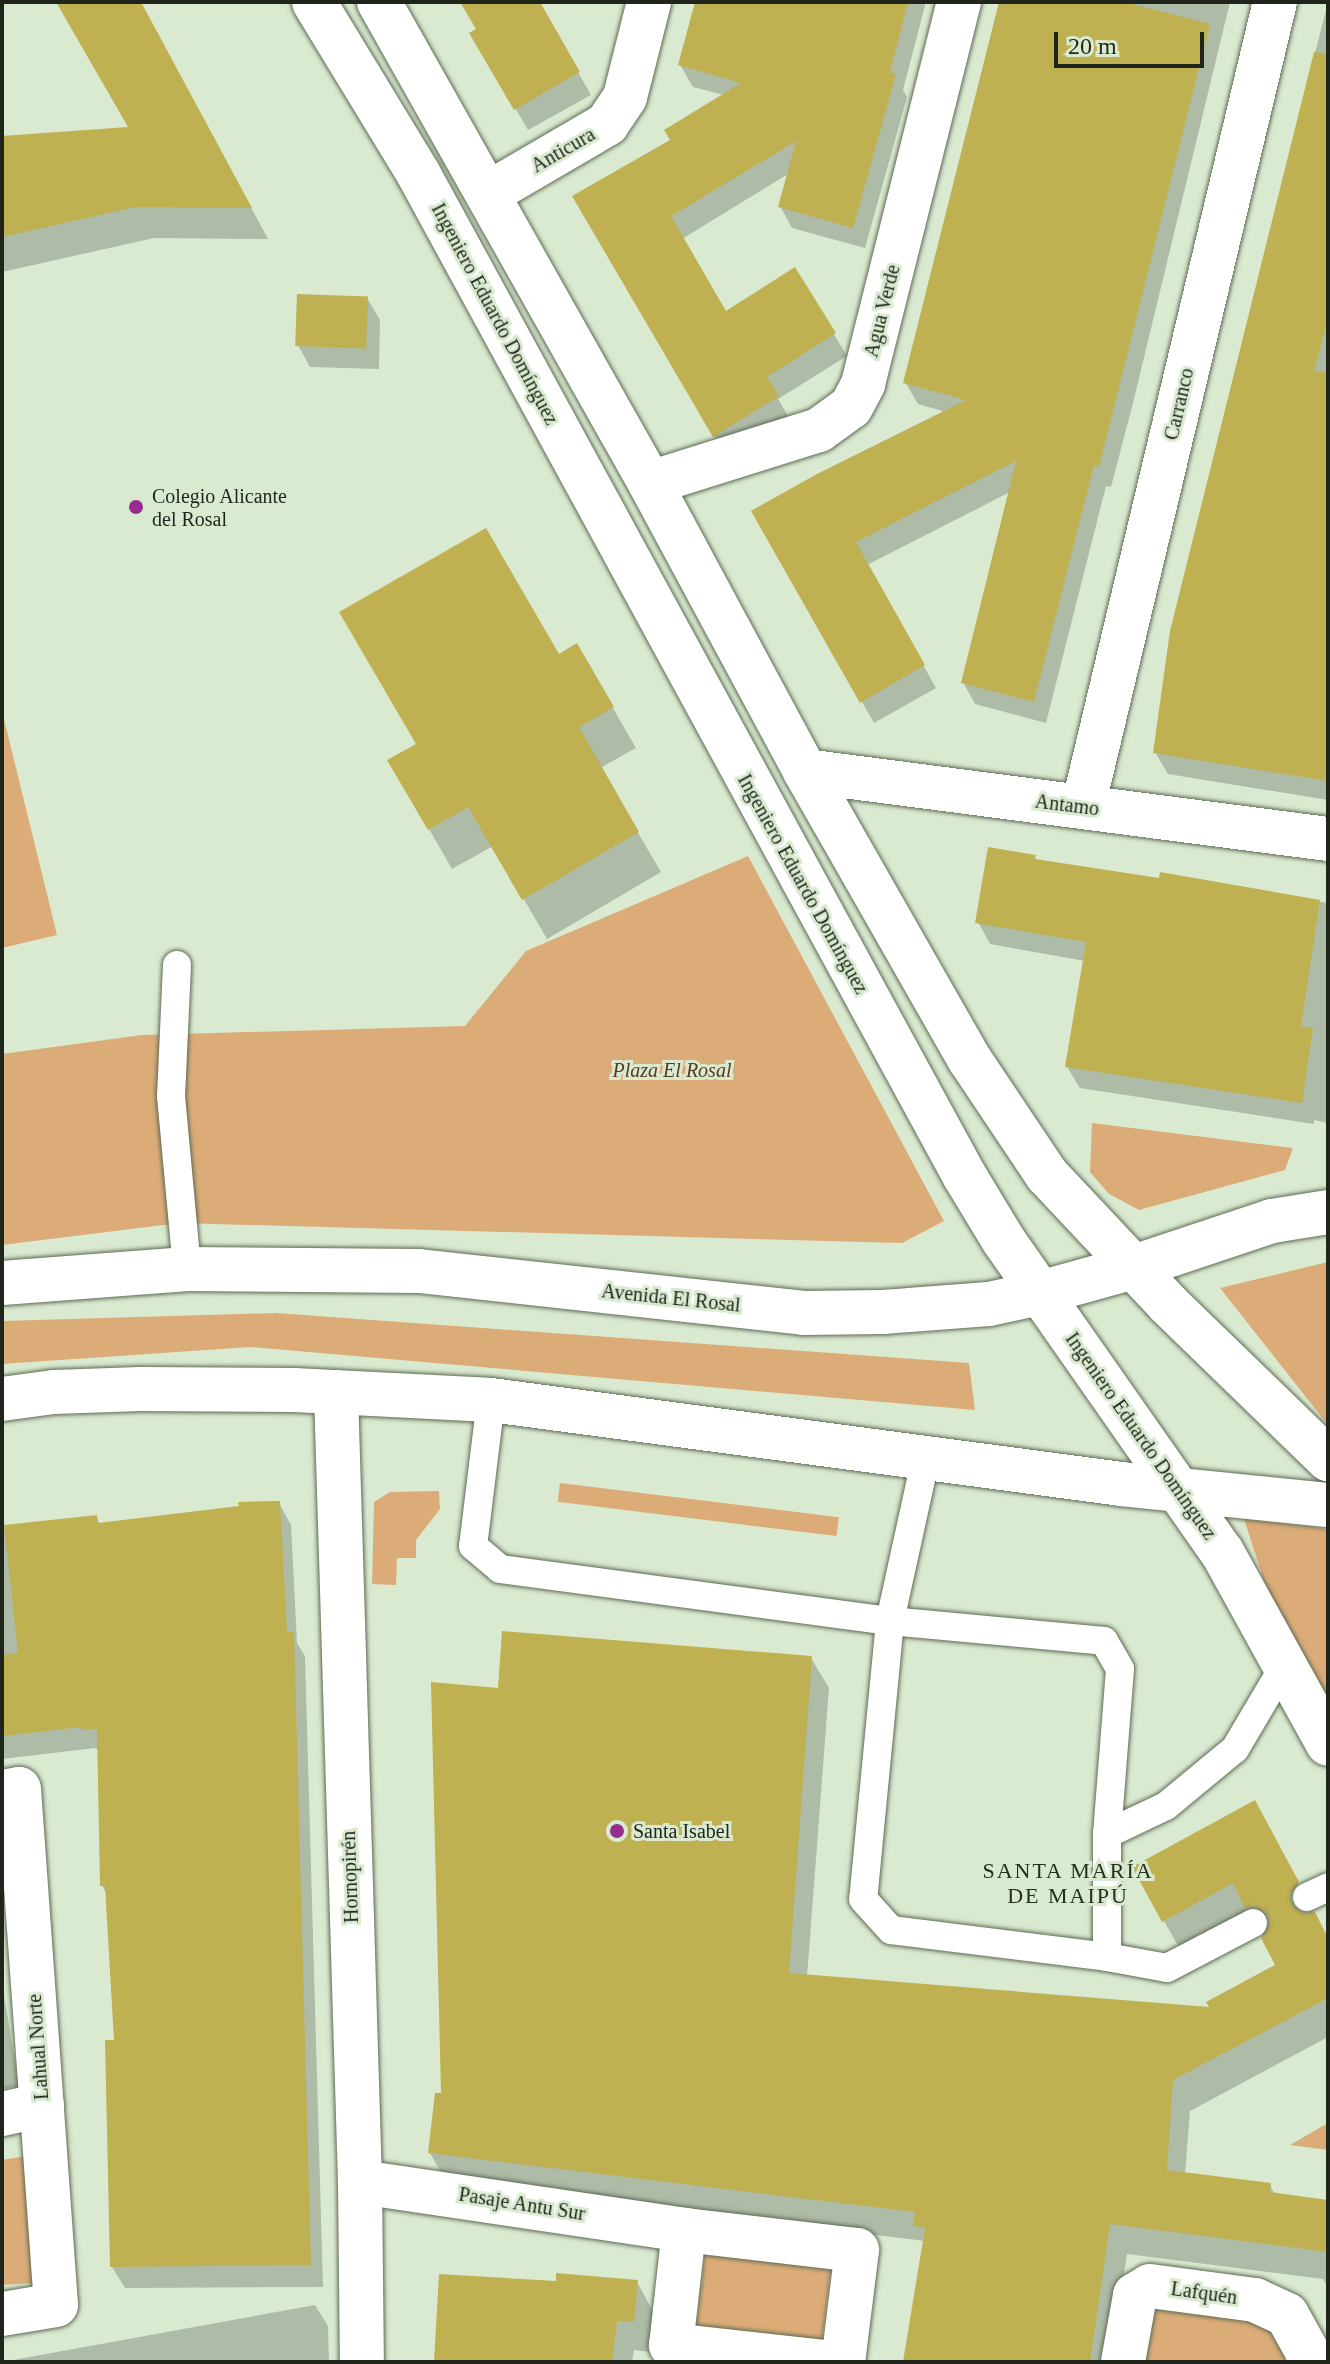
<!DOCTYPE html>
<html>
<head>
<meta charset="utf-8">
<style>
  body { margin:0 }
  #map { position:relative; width:1330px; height:2364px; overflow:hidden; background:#daead0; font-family:Georgia,serif }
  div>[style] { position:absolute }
  .green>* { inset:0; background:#dcac78; transform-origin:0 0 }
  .shadow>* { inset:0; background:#0003 }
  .building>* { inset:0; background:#bfb052; transform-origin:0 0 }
  .roads { filter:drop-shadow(0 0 2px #5e6b54) drop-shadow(0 0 2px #5e6b54) }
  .lane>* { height:28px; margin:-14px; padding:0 14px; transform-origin:14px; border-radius:14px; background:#fff }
  .street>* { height:44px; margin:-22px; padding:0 22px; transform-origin:22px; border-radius:22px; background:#fff }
  .dots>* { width:22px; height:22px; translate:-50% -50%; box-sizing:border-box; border:4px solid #daead0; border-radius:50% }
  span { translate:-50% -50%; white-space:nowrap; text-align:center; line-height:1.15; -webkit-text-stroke:6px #daead0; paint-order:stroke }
  .street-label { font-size:20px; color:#1f251b }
  .poi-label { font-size:20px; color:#1f251b }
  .left { translate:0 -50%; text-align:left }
  .park-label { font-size:20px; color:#563b1d; font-style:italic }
  .neighbourhood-label { font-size:22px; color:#24301b; letter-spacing:2px }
  .frame { position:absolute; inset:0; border:4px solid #1f251b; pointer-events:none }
  .scale { position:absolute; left:1054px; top:32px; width:150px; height:36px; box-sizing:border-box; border:4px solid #1f251b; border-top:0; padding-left:10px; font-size:24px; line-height:28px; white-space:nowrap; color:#1f251b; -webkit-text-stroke:6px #daead0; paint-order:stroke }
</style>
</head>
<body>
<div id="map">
  <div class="green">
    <i style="clip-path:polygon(2px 711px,57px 935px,2px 948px)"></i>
    <i style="clip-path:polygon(748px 856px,944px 1221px,902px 1243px,179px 1223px,2px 1245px,2px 1054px,142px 1035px,465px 1026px,526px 951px)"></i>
    <i style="clip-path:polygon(1092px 1123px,1293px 1148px,1285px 1170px,1139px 1210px,1109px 1194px,1090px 1172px)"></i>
    <i style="clip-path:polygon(1328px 1262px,1328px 1425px,1220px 1288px)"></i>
    <i style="clip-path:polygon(276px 1313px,969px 1363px,975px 1410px,250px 1347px,2px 1364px,2px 1321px)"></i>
    <i style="left:560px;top:1483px;width:281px;height:19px;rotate:7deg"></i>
    <i style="clip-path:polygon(439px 1491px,440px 1509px,416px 1540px,416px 1558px,397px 1558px,396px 1585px,372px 1584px,374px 1502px,390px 1492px)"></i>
    <i style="clip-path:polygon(1244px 1519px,1328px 1529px,1328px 1717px,1285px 1646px)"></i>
    <i style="clip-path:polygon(1328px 2123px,1328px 2150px,1290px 2145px)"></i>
    <i style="clip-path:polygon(26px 2156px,32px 2283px,2px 2285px,2px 2160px)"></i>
    <i style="left:705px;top:2253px;width:127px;height:84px;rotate:7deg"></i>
    <i style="clip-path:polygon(1151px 2307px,1276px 2322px,1287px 2353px,1284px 2362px,1144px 2362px)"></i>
  </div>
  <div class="shadow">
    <i style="clip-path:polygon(58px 2px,140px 2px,268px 239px,154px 238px,2px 272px,2px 138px,132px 129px)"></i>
    <i style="clip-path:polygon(463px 2px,538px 2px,591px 95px,528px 130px,472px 34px,479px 30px)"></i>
    <i style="clip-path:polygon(697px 2px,926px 2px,903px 90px,907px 97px,865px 248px,792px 228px,780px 206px,788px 174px,682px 239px,725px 314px,795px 270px,847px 356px,778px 399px,790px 419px,727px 457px,574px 197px,673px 141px,724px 95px,693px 87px,680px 65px)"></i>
    <i style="clip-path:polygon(1000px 2px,1230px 2px,1133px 403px,1111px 487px,1106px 486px,1046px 723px,975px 704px,963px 682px,1010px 492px,867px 565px,936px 688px,874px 723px,753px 512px,946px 412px,918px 404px,905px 382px)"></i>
    <i style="clip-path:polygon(1328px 2px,1328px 800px,1168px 774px,1155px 752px,1263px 259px)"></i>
    <i style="clip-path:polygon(367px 298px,380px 320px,379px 369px,310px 367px,298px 345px)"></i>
    <i style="clip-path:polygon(577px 646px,636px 748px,600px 768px,661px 872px,547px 939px,493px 846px,452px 869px,390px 761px)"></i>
    <i style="clip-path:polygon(1034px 856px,1037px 861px,1328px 903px,1328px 1123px,1314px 1120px,1314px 1124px,1080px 1088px,1067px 1067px,1085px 961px,990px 944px,978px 922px)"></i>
    <i style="clip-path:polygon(279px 1503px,291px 1525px,297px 1643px,305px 1656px,323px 2287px,125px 2288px,112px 2267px,116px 2042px,107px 1895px,102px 1885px,100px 1751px,95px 1748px,2px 1759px,2px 1528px,96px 1518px,100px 1524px)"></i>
    <i style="clip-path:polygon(811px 1658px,829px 1688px,807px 1977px,1212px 2009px,1278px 1966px,1264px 1936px,1251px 1914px,1181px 1951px,1164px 1921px,1271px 1833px,1328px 1939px,1328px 2037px,1190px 2111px,1185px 2174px,1270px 2185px,1275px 2195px,1328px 2202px,1328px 2288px,1323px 2279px,1127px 2254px,1111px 2362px,905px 2362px,925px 2241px,447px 2183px,430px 2153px,443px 2096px,500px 1690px)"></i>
    <i style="clip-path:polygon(2px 1983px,19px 2086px,2px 2089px)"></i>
    <i style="clip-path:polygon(637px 2282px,654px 2313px,651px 2352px,634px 2350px,632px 2362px,439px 2362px,558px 2283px)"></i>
    <i style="clip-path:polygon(315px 2305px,328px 2326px,329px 2362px,2px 2362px)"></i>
  </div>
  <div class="building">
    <i style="clip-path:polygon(56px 2px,141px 2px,252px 208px,135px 207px,2px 237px,2px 136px,128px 127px)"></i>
    <i style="clip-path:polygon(460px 2px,540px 2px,580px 72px,514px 110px,469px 33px,476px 29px)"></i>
    <i style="clip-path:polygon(695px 2px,908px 2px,890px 72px,896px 74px,853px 228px,778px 207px,796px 141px,671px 216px,726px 311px,795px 267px,836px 333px,767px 377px,779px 396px,713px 437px,572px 196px,670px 140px,664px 130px,741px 83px,678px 65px)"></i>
    <i style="clip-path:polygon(999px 2px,1124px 2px,1210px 24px,1099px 467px,1094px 465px,1034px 702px,961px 683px,1016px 461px,856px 542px,925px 665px,860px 703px,751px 511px,817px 474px,966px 400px,903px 383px)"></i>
    <i style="clip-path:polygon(1314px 52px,1328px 54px,1328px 319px,1314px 371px,1328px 372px,1328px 781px,1153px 753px,1170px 631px)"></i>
    <i style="left:297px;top:294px;width:71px;height:52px;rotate:2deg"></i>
    <i style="clip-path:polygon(486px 528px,559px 654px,577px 643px,614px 707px,579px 727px,639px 832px,522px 900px,468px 807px,428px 830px,387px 760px,416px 744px,339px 612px)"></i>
    <i style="clip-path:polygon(988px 847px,1036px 855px,1035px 859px,1159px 878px,1160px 872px,1320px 900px,1301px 1026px,1313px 1028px,1302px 1103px,1065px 1067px,1086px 942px,975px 923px)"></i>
    <i style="clip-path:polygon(280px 1501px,287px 1632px,294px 1632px,311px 2265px,110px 2267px,105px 2040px,114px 2040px,105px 1886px,100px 1886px,97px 1729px,82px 1730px,81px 1727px,2px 1736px,2px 1655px,18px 1653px,4px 1525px,97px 1515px,98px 1523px,239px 1506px,238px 1502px)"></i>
    <i style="clip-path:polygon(502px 1631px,812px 1656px,789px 1973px,1209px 2007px,1206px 2002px,1275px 1965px,1261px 1938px,1270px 1924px,1268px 1914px,1254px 1906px,1245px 1908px,1233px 1883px,1162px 1922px,1132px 1867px,1255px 1800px,1299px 1882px,1290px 1895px,1292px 1905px,1305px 1914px,1315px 1912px,1328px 1938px,1328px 1998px,1173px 2080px,1167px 2170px,1271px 2183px,1270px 2192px,1328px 2200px,1328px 2252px,1110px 2224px,1090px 2362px,903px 2362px,925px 2228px,913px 2226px,915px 2212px,428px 2153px,435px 2093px,441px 2093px,431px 1682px,498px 1688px)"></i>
    <i style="clip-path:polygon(556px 2273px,638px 2280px,634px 2322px,617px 2321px,612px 2362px,434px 2362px,439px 2274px,556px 2281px)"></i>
  </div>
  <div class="roads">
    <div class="lane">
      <i style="left:177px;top:965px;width:131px;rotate:92.6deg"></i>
      <i style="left:171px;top:1096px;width:174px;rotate:84.7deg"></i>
      <i style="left:491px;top:1400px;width:147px;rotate:97deg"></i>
      <i style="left:473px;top:1546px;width:35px;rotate:40deg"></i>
      <i style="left:500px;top:1569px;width:393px;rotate:7.6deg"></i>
      <i style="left:890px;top:1621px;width:215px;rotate:5.3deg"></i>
      <i style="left:1104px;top:1641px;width:32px;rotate:60deg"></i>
      <i style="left:1120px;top:1669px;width:166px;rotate:94.5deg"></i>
      <i style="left:1107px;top:1834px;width:123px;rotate:90deg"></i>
      <i style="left:926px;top:1457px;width:168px;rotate:102.4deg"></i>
      <i style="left:890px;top:1621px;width:279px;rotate:95.5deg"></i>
      <i style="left:863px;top:1899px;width:42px;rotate:47.9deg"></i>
      <i style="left:891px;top:1930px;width:218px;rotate:7.1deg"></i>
      <i style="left:1107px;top:1957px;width:61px;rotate:10.4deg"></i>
      <i style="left:1167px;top:1968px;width:97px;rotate:-27.6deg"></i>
      <i style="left:1107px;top:1834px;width:65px;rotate:-25.4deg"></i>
      <i style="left:1166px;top:1806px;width:89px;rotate:-39.6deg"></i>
      <i style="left:1235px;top:1749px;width:96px;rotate:-59.4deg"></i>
      <i style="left:1307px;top:1897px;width:23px;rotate:-25deg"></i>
    </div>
    <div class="street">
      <i style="left:314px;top:2px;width:200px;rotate:58.7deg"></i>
      <i style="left:418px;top:173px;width:1141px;rotate:61.41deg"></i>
      <i style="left:964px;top:1175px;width:77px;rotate:58.8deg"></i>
      <i style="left:1004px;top:1241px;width:380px;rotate:55deg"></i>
      <i style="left:1222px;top:1552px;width:219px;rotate:61.1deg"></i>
      <i style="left:379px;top:2px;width:552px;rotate:60.6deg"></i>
      <i style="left:650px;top:483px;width:327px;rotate:61.7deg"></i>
      <i style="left:805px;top:771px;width:333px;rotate:60.3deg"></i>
      <i style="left:970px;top:1060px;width:138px;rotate:56.2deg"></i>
      <i style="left:1047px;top:1175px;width:177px;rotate:46.8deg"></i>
      <i style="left:1168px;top:1304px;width:223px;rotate:44.1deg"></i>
      <i style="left:489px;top:193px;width:137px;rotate:-30.3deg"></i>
      <i style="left:607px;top:124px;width:32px;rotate:-56deg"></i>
      <i style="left:625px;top:97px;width:98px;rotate:-75.8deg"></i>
      <i style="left:650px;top:483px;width:177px;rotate:-17.4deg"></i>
      <i style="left:819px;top:430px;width:39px;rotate:-36deg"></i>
      <i style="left:851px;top:407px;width:26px;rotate:-62deg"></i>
      <i style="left:863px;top:384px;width:394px;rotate:-75.9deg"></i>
      <i style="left:805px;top:771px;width:527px;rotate:7.41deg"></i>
      <i style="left:1083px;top:807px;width:828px;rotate:-76.59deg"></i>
      <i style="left:2px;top:1283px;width:186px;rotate:-4.3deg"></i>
      <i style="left:187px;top:1269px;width:232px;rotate:0.5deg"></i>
      <i style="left:419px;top:1271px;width:387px;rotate:6.2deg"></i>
      <i style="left:804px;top:1313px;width:79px;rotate:-0.7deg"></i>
      <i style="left:883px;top:1312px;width:106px;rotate:-4.3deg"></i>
      <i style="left:989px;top:1304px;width:52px;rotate:-12.2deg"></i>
      <i style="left:1040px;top:1293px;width:98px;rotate:-15.5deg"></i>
      <i style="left:1134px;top:1267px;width:145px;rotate:-18.4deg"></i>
      <i style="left:1272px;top:1221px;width:57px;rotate:-9.1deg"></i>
      <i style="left:336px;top:1392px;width:790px;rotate:88.26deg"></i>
      <i style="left:360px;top:2182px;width:180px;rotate:89.4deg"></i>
      <i style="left:2px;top:1399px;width:52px;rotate:-7.7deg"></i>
      <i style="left:54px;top:1392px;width:86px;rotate:-2deg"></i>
      <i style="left:140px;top:1389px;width:154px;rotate:0.4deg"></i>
      <i style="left:294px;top:1390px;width:197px;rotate:2.9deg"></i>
      <i style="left:491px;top:1400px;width:636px;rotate:7.59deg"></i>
      <i style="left:1121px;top:1484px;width:208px;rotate:5.8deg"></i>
      <i style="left:2px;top:1792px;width:17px;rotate:-10deg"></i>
      <i style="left:19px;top:1789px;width:517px;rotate:85.9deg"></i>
      <i style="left:56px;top:2305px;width:55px;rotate:170.5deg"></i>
      <i style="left:2px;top:2114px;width:41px;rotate:-12.7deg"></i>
      <i style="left:360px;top:2182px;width:328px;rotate:8.4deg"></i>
      <i style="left:684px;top:2230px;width:174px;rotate:6.6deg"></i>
      <i style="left:857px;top:2250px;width:113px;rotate:97.1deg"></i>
      <i style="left:684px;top:2230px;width:116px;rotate:96.4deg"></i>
      <i style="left:671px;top:2345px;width:154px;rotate:6.3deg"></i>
      <i style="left:1123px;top:2362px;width:68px;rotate:-79.8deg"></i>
      <i style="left:1135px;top:2295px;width:17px;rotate:-31deg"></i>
      <i style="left:1150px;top:2286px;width:106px;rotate:7.6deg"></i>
      <i style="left:1255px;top:2300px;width:35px;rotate:25deg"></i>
      <i style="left:1287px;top:2315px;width:54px;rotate:61deg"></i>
    </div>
  </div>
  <div class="dots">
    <i style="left:136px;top:507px;background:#962c8e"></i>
    <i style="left:617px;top:1831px;background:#962c8e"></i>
  </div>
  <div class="street-label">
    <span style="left:563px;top:150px;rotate:-30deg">Anticura</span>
    <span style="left:882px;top:311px;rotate:-76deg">Agua Verde</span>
    <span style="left:495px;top:314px;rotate:62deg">Ingeniero Eduardo Domínguez</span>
    <span style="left:1179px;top:404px;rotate:-77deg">Carranco</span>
    <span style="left:1067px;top:805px;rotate:7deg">Antamo</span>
    <span style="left:803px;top:884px;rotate:61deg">Ingeniero Eduardo Domínguez</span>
    <span style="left:671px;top:1298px;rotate:6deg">Avenida El Rosal</span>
    <span style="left:1141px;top:1436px;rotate:55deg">Ingeniero Eduardo Domínguez</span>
    <span style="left:350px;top:1877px;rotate:-92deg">Hornopirén</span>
    <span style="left:38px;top:2047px;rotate:-94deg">Lahual Norte</span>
    <span style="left:522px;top:2204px;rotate:9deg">Pasaje Antu Sur</span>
    <span style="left:1204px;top:2293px;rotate:8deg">Lafquén</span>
  </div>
  <div class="poi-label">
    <span class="left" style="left:152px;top:508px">Colegio Alicante<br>del Rosal</span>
    <span class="left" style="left:633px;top:1831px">Santa Isabel</span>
  </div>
  <div class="park-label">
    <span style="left:672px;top:1070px">Plaza El Rosal</span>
  </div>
  <div class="neighbourhood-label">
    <span style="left:1068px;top:1883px">SANTA MARÍA<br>DE MAIPÚ</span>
  </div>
  <div class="frame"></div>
  <div class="scale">20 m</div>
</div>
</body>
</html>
